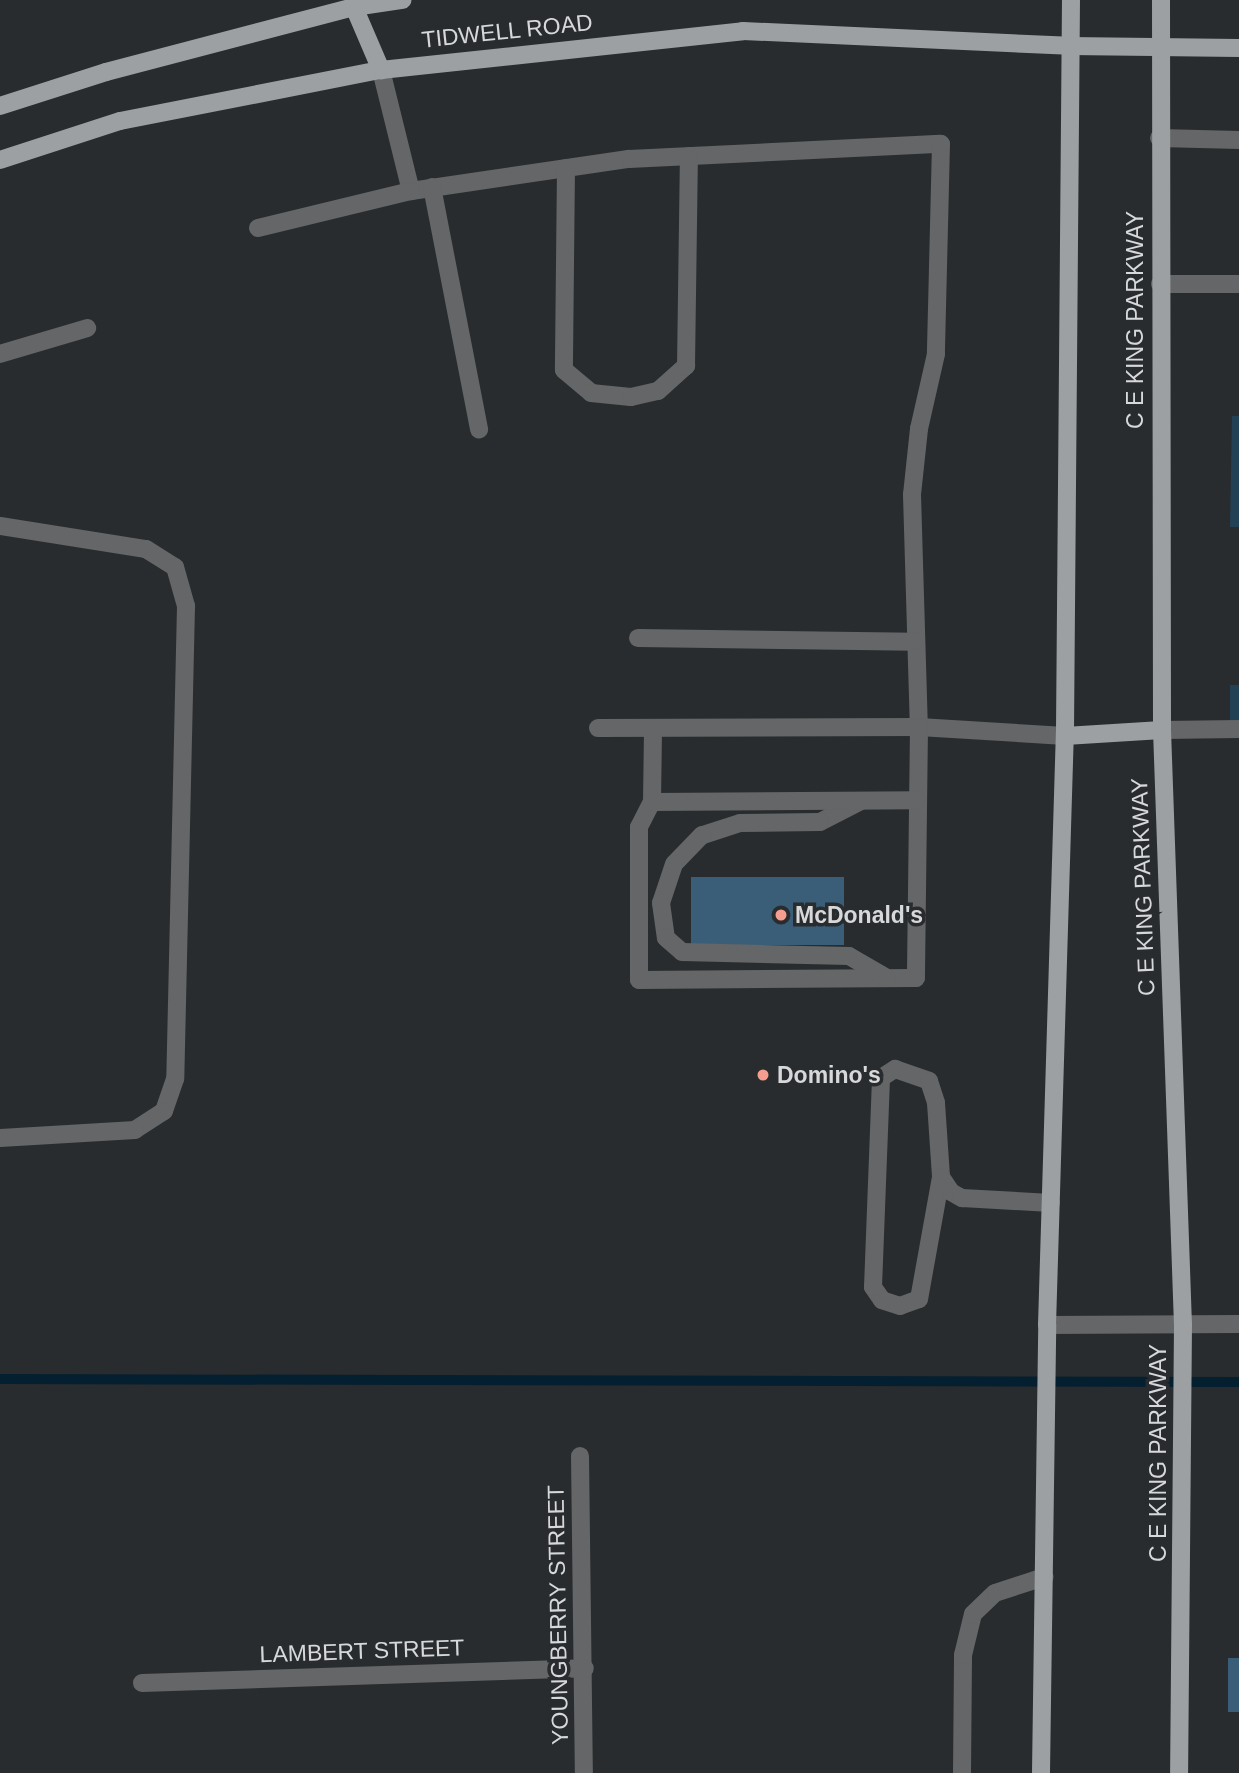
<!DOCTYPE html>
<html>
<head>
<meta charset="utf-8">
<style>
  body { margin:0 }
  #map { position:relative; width:1239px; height:1773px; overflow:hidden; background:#292c2e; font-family:Helvetica,sans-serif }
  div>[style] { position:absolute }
  .green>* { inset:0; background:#224155; transform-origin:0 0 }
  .stream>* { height:10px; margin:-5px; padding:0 5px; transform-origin:5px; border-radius:5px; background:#041f30 }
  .building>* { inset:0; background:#3a5e77; transform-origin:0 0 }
  .minor>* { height:18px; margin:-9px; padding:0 9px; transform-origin:9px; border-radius:9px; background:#646667 }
  .major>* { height:18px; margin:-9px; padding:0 9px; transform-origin:9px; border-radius:9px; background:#9ca0a2 }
  .dots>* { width:19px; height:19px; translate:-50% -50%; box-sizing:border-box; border:4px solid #292c2e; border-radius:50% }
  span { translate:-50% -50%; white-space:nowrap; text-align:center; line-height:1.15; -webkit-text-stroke:7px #292c2e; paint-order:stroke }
  .street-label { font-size:23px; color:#d7d8da }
  .poi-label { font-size:23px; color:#d7d8da; font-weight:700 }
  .left { translate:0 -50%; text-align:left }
</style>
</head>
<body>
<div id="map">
  <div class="green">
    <i style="clip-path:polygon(1232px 416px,1239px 416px,1239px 527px,1230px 527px)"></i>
    <i style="left:1239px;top:685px;width:39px;height:9px;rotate:90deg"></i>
  </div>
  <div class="stream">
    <i style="left:0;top:1379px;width:1239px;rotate:0.14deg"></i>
  </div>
  <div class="building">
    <i style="left:844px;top:877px;width:68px;height:153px;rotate:90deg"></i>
    <i style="left:1228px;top:1658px;width:11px;height:54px"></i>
  </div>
  <div class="minor">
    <i style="left:381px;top:70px;width:125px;rotate:76.1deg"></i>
    <i style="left:411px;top:191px;width:220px;rotate:-8.4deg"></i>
    <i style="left:629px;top:159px;width:312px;rotate:-2.8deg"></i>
    <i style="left:941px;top:144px;width:210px;rotate:91.4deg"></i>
    <i style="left:936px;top:354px;width:77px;rotate:102.8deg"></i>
    <i style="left:919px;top:429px;width:66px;rotate:96.1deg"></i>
    <i style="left:912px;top:495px;width:232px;rotate:88.3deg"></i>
    <i style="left:919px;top:727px;width:146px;rotate:3.5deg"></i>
    <i style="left:1159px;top:138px;width:80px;rotate:1.4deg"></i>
    <i style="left:566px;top:168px;width:202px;rotate:90.6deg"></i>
    <i style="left:564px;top:370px;width:35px;rotate:40deg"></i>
    <i style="left:591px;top:393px;width:40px;rotate:5.7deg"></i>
    <i style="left:631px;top:397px;width:28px;rotate:-13deg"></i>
    <i style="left:658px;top:391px;width:38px;rotate:-42deg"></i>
    <i style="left:686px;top:366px;width:210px;rotate:-89.2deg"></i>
    <i style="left:432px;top:187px;width:247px;rotate:79deg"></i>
    <i style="left:258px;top:228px;width:157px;rotate:-13.6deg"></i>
    <i style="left:1160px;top:284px;width:79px"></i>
    <i style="left:0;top:354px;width:91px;rotate:-16.6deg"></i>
    <i style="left:0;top:526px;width:148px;rotate:9deg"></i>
    <i style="left:146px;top:549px;width:34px;rotate:32deg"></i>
    <i style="left:175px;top:567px;width:41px;rotate:74.2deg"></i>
    <i style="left:186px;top:606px;width:473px;rotate:91.3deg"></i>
    <i style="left:175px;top:1079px;width:34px;rotate:109deg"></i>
    <i style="left:164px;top:1111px;width:35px;rotate:147deg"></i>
    <i style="left:135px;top:1130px;width:135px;rotate:176.6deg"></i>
    <i style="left:638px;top:638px;width:276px;rotate:0.8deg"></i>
    <i style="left:598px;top:728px;width:321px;rotate:-0.2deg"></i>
    <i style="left:919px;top:727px;width:251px;rotate:90.7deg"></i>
    <i style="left:916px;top:978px;width:277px;rotate:179.6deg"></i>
    <i style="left:639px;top:980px;width:153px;rotate:-90deg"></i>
    <i style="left:639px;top:827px;width:28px;rotate:-63deg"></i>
    <i style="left:652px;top:802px;width:74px;rotate:-89.2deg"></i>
    <i style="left:1162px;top:730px;width:77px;rotate:-0.7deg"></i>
    <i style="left:861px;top:801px;width:46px;rotate:152.9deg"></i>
    <i style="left:820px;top:822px;width:80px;rotate:179.3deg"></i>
    <i style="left:740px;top:823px;width:40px;rotate:162deg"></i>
    <i style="left:702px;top:835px;width:40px;rotate:134deg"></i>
    <i style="left:674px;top:864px;width:41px;rotate:108.4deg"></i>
    <i style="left:661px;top:903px;width:35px;rotate:82deg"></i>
    <i style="left:666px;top:938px;width:21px;rotate:41deg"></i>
    <i style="left:682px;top:952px;width:167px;rotate:1.4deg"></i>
    <i style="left:849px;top:956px;width:44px;rotate:30.1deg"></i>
    <i style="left:652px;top:802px;width:265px;rotate:-0.4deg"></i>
    <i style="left:941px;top:1177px;width:124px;rotate:100.2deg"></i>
    <i style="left:919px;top:1299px;width:20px;rotate:160deg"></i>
    <i style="left:900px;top:1306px;width:19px;rotate:-162deg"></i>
    <i style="left:882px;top:1300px;width:16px;rotate:-125deg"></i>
    <i style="left:873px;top:1287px;width:209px;rotate:-87.8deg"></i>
    <i style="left:881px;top:1078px;width:17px;rotate:-33deg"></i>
    <i style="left:895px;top:1069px;width:36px;rotate:19deg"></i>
    <i style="left:929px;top:1081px;width:23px;rotate:72deg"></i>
    <i style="left:936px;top:1103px;width:74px;rotate:86.1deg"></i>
    <i style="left:941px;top:1177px;width:18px;rotate:56deg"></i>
    <i style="left:951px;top:1192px;width:13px;rotate:29deg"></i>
    <i style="left:962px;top:1198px;width:89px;rotate:3.2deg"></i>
    <i style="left:1047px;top:1325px;width:192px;rotate:-0.3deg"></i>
    <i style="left:580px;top:1456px;width:317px;rotate:89.3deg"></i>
    <i style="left:142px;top:1683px;width:443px;rotate:-1.9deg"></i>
    <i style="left:962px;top:1773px;width:118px;rotate:-89.5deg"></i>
    <i style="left:963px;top:1655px;width:42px;rotate:-76.3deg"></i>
    <i style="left:973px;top:1614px;width:30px;rotate:-44deg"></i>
    <i style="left:995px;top:1593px;width:52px;rotate:-18.1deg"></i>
  </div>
  <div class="major">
    <i style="left:1161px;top:0;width:730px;rotate:89.92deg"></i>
    <i style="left:1162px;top:730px;width:594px;rotate:87.98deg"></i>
    <i style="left:1183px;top:1324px;width:449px;rotate:90.5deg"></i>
    <i style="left:354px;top:7px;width:69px;rotate:66.8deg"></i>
    <i style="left:0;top:106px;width:111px;rotate:-17.8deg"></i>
    <i style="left:106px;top:72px;width:256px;rotate:-14.7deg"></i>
    <i style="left:354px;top:7px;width:49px;rotate:-8.3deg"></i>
    <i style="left:0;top:160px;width:126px;rotate:-18deg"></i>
    <i style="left:120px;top:121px;width:266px;rotate:-11.1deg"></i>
    <i style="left:381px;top:70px;width:364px;rotate:-6.1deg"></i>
    <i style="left:743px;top:31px;width:326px;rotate:2.6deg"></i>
    <i style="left:1069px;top:46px;width:170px;rotate:0.7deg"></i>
    <i style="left:1065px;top:736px;width:97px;rotate:-3.5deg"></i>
    <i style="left:1041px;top:1773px;width:448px;rotate:-89.2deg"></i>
    <i style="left:1047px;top:1325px;width:595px;rotate:-88.27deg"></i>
    <i style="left:1065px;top:730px;width:730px;rotate:-89.53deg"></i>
  </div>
  <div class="dots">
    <i style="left:781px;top:915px;background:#f59d8f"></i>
    <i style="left:763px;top:1075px;background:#f59d8f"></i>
  </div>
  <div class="street-label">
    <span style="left:507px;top:31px;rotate:-6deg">TIDWELL ROAD</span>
    <span style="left:1135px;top:320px;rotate:-90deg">C E KING PARKWAY</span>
    <span style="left:1143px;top:887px;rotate:-92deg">C E KING PARKWAY</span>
    <span style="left:1158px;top:1453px;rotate:-90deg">C E KING PARKWAY</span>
    <span style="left:558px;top:1615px;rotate:-91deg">YOUNGBERRY STREET</span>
    <span style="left:362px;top:1651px;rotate:-2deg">LAMBERT STREET</span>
  </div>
  <div class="poi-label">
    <span class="left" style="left:795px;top:915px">McDonald's</span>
    <span class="left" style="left:777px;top:1075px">Domino's</span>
  </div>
</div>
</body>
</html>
